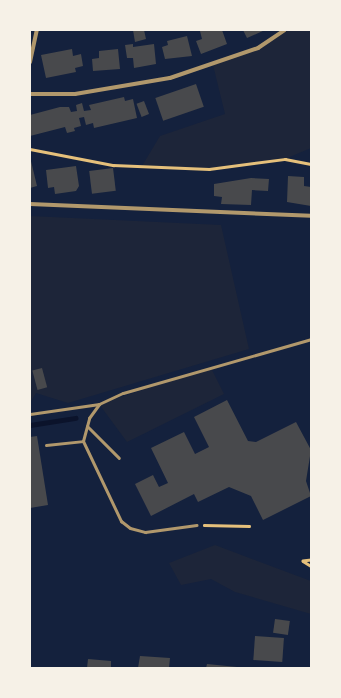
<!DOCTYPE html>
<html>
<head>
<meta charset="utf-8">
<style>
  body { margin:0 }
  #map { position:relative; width:341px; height:698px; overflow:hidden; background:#14213d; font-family:"Asap Condensed",sans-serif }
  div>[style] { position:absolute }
  .green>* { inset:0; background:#1d2539 }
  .stream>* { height:4.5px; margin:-2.25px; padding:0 2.25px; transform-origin:2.25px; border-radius:2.25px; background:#0b132b }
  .building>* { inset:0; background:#48494c; transform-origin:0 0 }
  .path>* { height:2.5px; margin:-1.25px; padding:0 1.25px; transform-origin:1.25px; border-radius:1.25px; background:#e5c07b }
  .service>* { height:3px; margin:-1.5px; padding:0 1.5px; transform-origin:1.5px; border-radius:1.5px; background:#b1986c }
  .minor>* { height:4px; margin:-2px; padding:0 2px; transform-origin:2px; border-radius:2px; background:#b1986c }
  span { translate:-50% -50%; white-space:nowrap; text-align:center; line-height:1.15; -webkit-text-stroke:4px #f6f1e7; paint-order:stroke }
  .frame { position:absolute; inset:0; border:31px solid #f6f1e7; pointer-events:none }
</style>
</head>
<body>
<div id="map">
  <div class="green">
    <i style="clip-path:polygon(285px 30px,311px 30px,311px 148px,285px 159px,209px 169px,142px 166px,160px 136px,225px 114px,213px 65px,258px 48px)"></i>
    <i style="clip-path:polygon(30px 216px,221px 225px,249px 349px,68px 403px,36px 393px,30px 403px)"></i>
    <i style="clip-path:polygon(211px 368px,224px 394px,127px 442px,99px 404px)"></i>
    <i style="clip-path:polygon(215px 545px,311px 581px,311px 614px,235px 592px,211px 579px,181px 585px,169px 563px)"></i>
  </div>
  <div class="stream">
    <i style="left:30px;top:425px;width:46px;rotate:-8.8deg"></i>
  </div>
  <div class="building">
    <i style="clip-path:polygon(133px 30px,144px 30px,146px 39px,135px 42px)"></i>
    <i style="clip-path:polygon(222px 30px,227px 44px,201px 54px,196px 41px,202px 39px,200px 31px)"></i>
    <i style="clip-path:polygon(243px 30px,265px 30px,247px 38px)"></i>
    <i style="clip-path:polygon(187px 36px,192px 56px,165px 59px,162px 47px,168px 45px,167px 41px)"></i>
    <i style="clip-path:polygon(133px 44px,133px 47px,154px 44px,156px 64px,134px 68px,133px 58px,127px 58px,125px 45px)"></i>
    <i style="clip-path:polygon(72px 49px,73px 56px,81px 54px,83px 66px,75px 68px,76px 72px,46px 78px,41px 55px)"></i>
    <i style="clip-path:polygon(118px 49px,120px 69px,93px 71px,92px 59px,99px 58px,99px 51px)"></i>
    <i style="left:196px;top:84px;width:24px;height:43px;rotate:71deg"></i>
    <i style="clip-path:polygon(124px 97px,125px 101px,133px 99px,137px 118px,94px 128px,93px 123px,86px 125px,84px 117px,79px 118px,81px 126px,74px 128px,75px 131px,67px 133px,65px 127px,30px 136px,30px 115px,60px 107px,69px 107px,71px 112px,77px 111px,76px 105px,82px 103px,84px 111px,91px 110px,89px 105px)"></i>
    <i style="left:144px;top:101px;width:14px;height:8px;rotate:69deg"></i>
    <i style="clip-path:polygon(30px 157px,37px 186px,30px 188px)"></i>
    <i style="clip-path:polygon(76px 166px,79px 186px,76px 191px,55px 194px,54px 187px,48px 188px,46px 170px)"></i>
    <i style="left:113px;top:168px;width:23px;height:24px;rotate:83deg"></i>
    <i style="clip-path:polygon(288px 176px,304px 177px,304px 186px,311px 187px,311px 206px,287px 202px)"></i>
    <i style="clip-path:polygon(251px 178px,269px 179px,268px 191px,252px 190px,251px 205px,221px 204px,222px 197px,214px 196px,214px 184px)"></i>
    <i style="left:42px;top:368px;width:20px;height:10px;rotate:75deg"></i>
    <i style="clip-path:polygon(227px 400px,248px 441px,256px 442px,296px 422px,311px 450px,306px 481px,311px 496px,263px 520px,251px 496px,229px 487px,198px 502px,194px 494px,151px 516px,135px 484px,153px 475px,159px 487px,168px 483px,151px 448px,184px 432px,195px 454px,209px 447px,194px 417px)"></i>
    <i style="clip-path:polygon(37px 436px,48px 505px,30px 508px,30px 437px)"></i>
    <i style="left:275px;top:619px;width:15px;height:14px;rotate:8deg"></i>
    <i style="left:255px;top:636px;width:29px;height:24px;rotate:4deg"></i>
    <i style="clip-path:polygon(140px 656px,170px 658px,169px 668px,138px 668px)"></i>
    <i style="clip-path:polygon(88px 659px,111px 661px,111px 668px,87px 668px)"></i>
    <i style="clip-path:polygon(207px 664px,237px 667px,237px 668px,206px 668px)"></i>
  </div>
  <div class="path">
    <i style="left:30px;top:149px;width:85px;rotate:10.9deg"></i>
    <i style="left:113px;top:165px;width:96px;rotate:2.4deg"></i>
    <i style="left:209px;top:169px;width:77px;rotate:-7.5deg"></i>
    <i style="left:285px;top:159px;width:26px;rotate:11deg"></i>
    <i style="left:204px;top:525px;width:45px;rotate:1.3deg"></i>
    <i style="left:311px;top:560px;width:8px;rotate:173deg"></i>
    <i style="left:303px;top:561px;width:9px;rotate:32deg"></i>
  </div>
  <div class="service">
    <i style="left:30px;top:414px;width:70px;rotate:-8.2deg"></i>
    <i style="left:87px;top:426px;width:45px;rotate:45deg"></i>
    <i style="left:83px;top:441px;width:89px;rotate:64.6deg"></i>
    <i style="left:121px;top:521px;width:11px;rotate:38deg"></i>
    <i style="left:130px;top:528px;width:16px;rotate:15deg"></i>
    <i style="left:145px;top:532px;width:52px;rotate:-7.7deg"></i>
    <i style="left:46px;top:445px;width:37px;rotate:-6deg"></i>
    <i style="left:83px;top:441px;width:24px;rotate:-75deg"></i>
    <i style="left:89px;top:418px;width:17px;rotate:-54deg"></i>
    <i style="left:99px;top:404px;width:26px;rotate:-25deg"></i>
    <i style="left:123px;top:393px;width:196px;rotate:-16deg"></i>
  </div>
  <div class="minor">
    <i style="left:30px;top:62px;width:33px;rotate:-78deg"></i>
    <i style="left:30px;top:94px;width:45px"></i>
    <i style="left:75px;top:94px;width:96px;rotate:-9.6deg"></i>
    <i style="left:170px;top:78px;width:93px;rotate:-18.8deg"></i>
    <i style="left:258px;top:48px;width:32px;rotate:-34deg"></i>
    <i style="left:30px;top:204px;width:281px;rotate:2.4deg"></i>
  </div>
  <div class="frame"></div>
</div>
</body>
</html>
